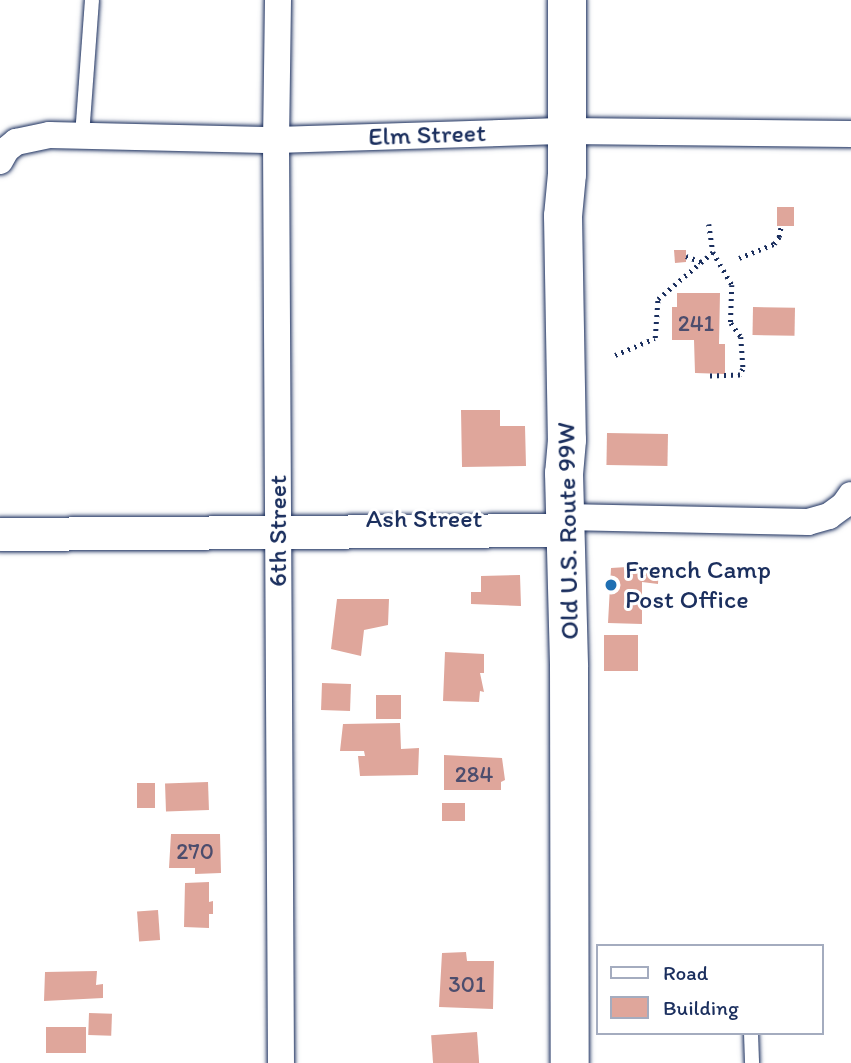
<!DOCTYPE html>
<html>
<head>
<meta charset="utf-8">
<style>
  body { margin:0 }
  #map { position:relative; width:851px; height:1063px; overflow:hidden; background:#fff; font-family:Itim,sans-serif }
  div>[style] { position:absolute }
  .building>* { inset:0; background:#dfa69b; transform-origin:0 0 }
  .path>* { height:4.5px; margin-top:-2.25px; transform-origin:0; background:repeating-linear-gradient(90deg,#1b2f5e 0 2px,transparent 0 7px) }
  .roads { filter:drop-shadow(0 0 2px #1b2f5e) drop-shadow(0 0 2px #1b2f5e) }
  .service>* { height:14px; margin:-7px; padding:0 7px; transform-origin:7px; border-radius:7px; background:#fff }
  .minor>* { height:26px; margin:-13px; padding:0 13px; transform-origin:13px; border-radius:13px; background:#fff }
  .tertiary>* { height:33px; margin:-16.5px; padding:0 16.5px; transform-origin:16.5px; border-radius:16.5px; background:#fff }
  .secondary>* { height:38px; margin:-19px; padding:0 19px; transform-origin:19px; border-radius:19px; background:#fff }
  .dots>* { width:19px; height:19px; translate:-50% -50%; box-sizing:border-box; border:4px solid #fff; border-radius:50% }
  span { translate:-50% -50%; white-space:nowrap; text-align:center; line-height:1.15; -webkit-text-stroke:6px #fff; paint-order:stroke }
  .number-label { font-size:23px; color:#4c4d6d }
  .number-label span { -webkit-text-stroke-width:0 }
  .street-label { font-size:26px; color:#1b2f5e }
  .poi-label { font-size:26px; color:#1b2f5e }
  .left { translate:0 -50%; text-align:left }
  .legend { position:absolute; left:596px; top:944px; width:228px; height:91px; box-sizing:border-box; background:#fff; border:2px solid #a4acbf; margin:0; padding:9px 12px; list-style:none; font-size:21px; color:#1b2f5e }
  .legend li { display:flex; align-items:center; gap:14px; height:35px }
  .legend b { width:35px; border:2px solid #a4acbf }
</style>
</head>
<body>
<div id="map">
  <div class="building">
    <i style="left:777px;top:207px;width:17px;height:19px"></i>
    <i style="clip-path:polygon(674px 250px,686px 250px,686px 262px,675px 263px)"></i>
    <i style="clip-path:polygon(677px 293px,720px 293px,719px 344px,725px 344px,725px 374px,695px 373px,694px 340px,672px 340px,672px 307px,677px 307px)"></i>
    <i style="left:753px;top:307px;width:42px;height:28px;rotate:1deg"></i>
    <i style="clip-path:polygon(461px 410px,500px 410px,500px 426px,525px 426px,526px 466px,462px 467px)"></i>
    <i style="left:607px;top:433px;width:61px;height:32px;rotate:1deg"></i>
    <i style="clip-path:polygon(659px 565px,658px 584px,642px 582px,642px 624px,608px 623px,611px 568px)"></i>
    <i style="clip-path:polygon(520px 575px,521px 606px,471px 604px,471px 592px,481px 592px,481px 576px)"></i>
    <i style="clip-path:polygon(337px 599px,389px 599px,388px 625px,364px 630px,361px 656px,331px 649px)"></i>
    <i style="left:638px;top:635px;width:36px;height:34px;rotate:90deg"></i>
    <i style="clip-path:polygon(445px 652px,484px 654px,484px 673px,480px 673px,484px 692px,480px 691px,479px 702px,443px 701px)"></i>
    <i style="left:322px;top:683px;width:29px;height:27px;rotate:2deg"></i>
    <i style="left:401px;top:695px;width:24px;height:25px;rotate:90deg"></i>
    <i style="clip-path:polygon(400px 723px,401px 749px,419px 748px,418px 775px,360px 776px,358px 756px,365px 756px,364px 751px,340px 751px,343px 724px)"></i>
    <i style="clip-path:polygon(444px 755px,502px 758px,505px 780px,501px 782px,501px 790px,444px 790px)"></i>
    <i style="left:208px;top:782px;width:28px;height:43px;rotate:88deg"></i>
    <i style="left:137px;top:783px;width:18px;height:25px"></i>
    <i style="left:442px;top:803px;width:23px;height:18px"></i>
    <i style="clip-path:polygon(171px 834px,220px 834px,221px 873px,195px 874px,195px 868px,169px 868px)"></i>
    <i style="clip-path:polygon(209px 882px,209px 902px,213px 901px,213px 914px,209px 914px,209px 928px,184px 927px,185px 883px)"></i>
    <i style="left:158px;top:910px;width:30px;height:21px;rotate:86deg"></i>
    <i style="clip-path:polygon(466px 952px,467px 961px,494px 961px,493px 1009px,439px 1007px,442px 953px)"></i>
    <i style="clip-path:polygon(97px 971px,96px 985px,103px 984px,103px 998px,44px 1001px,45px 972px)"></i>
    <i style="left:89px;top:1013px;width:23px;height:22px;rotate:2deg"></i>
    <i style="left:46px;top:1027px;width:40px;height:26px"></i>
    <i style="left:477px;top:1032px;width:31px;height:46px;rotate:86deg"></i>
  </div>
  <div class="path">
    <i style="left:709px;top:224px;width:28px;rotate:82deg"></i>
    <i style="left:713px;top:252px;width:38px;rotate:60deg"></i>
    <i style="left:732px;top:285px;width:38px;rotate:92deg"></i>
    <i style="left:731px;top:323px;width:17px;rotate:54deg"></i>
    <i style="left:741px;top:337px;width:32px;rotate:86deg"></i>
    <i style="left:743px;top:369px;width:7px;rotate:117deg"></i>
    <i style="left:740px;top:375px;width:30px;rotate:178deg"></i>
    <i style="left:686px;top:256px;width:17px;rotate:21deg"></i>
    <i style="left:739px;top:258px;width:38px;rotate:-22deg"></i>
    <i style="left:774px;top:244px;width:9px;rotate:-54deg"></i>
    <i style="left:779px;top:237px;width:11px;rotate:-80deg"></i>
    <i style="left:615px;top:355px;width:43px;rotate:-23deg"></i>
    <i style="left:655px;top:338px;width:39px;rotate:-86deg"></i>
    <i style="left:658px;top:299px;width:72px;rotate:-40.5deg"></i>
  </div>
  <div class="roads">
    <div class="service">
      <i style="left:82px;top:136px;width:136px;rotate:-85.8deg"></i>
      <i style="left:751px;top:1033px;width:30px;rotate:88deg"></i>
    </div>
    <div class="minor">
      <i style="left:278px;top:0;width:140px;rotate:90.8deg"></i>
      <i style="left:276px;top:140px;width:923px;rotate:89.69deg"></i>
      <i style="left:0;top:161px;width:13px;rotate:-61deg"></i>
      <i style="left:6px;top:150px;width:13px;rotate:-39deg"></i>
      <i style="left:16px;top:142px;width:34px;rotate:-12deg"></i>
      <i style="left:49px;top:135px;width:227px;rotate:1.3deg"></i>
      <i style="left:276px;top:140px;width:291px;rotate:-1.8deg"></i>
      <i style="left:567px;top:131px;width:284px;rotate:0.6deg"></i>
      <i style="left:564px;top:517px;width:244px;rotate:1.2deg"></i>
      <i style="left:808px;top:522px;width:22px;rotate:-16deg"></i>
      <i style="left:829px;top:516px;width:19px;rotate:-36deg"></i>
      <i style="left:844px;top:505px;width:12px;rotate:-55deg"></i>
    </div>
    <div class="tertiary">
      <i style="left:0;top:534px;width:564px;rotate:-0.41deg"></i>
    </div>
    <div class="secondary">
      <i style="left:567px;top:0;width:174px;rotate:90deg"></i>
      <i style="left:567px;top:174px;width:42px;rotate:95.4deg"></i>
      <i style="left:563px;top:216px;width:224px;rotate:89deg"></i>
      <i style="left:567px;top:440px;width:33px;rotate:95deg"></i>
      <i style="left:564px;top:473px;width:194px;rotate:88.5deg"></i>
      <i style="left:569px;top:667px;width:396px;rotate:89.9deg"></i>
    </div>
  </div>
  <div class="dots">
    <i style="left:611px;top:585px;background:#1f6fb2"></i>
  </div>
  <div class="number-label">
    <span style="left:696px;top:323px">241</span>
    <span style="left:474px;top:774px">284</span>
    <span style="left:195px;top:851px">270</span>
    <span style="left:467px;top:984px">301</span>
  </div>
  <div class="street-label">
    <span style="left:427px;top:135px;rotate:-2deg">Elm Street</span>
    <span style="left:424px;top:519px">Ash Street</span>
    <span style="left:278px;top:531px;rotate:-90deg">6th Street</span>
    <span style="left:568px;top:531px;rotate:-91deg">Old U.S. Route 99W</span>
  </div>
  <div class="poi-label">
    <span class="left" style="left:625px;top:585px">French Camp<br>Post Office</span>
  </div>
  <ul class="legend">
  <li><b style="height:9px;background:#fff"></b>Road</li>
  <li><b style="height:19px;background:#dfa69b"></b>Building</li>
  </ul>
</div>
</body>
</html>
